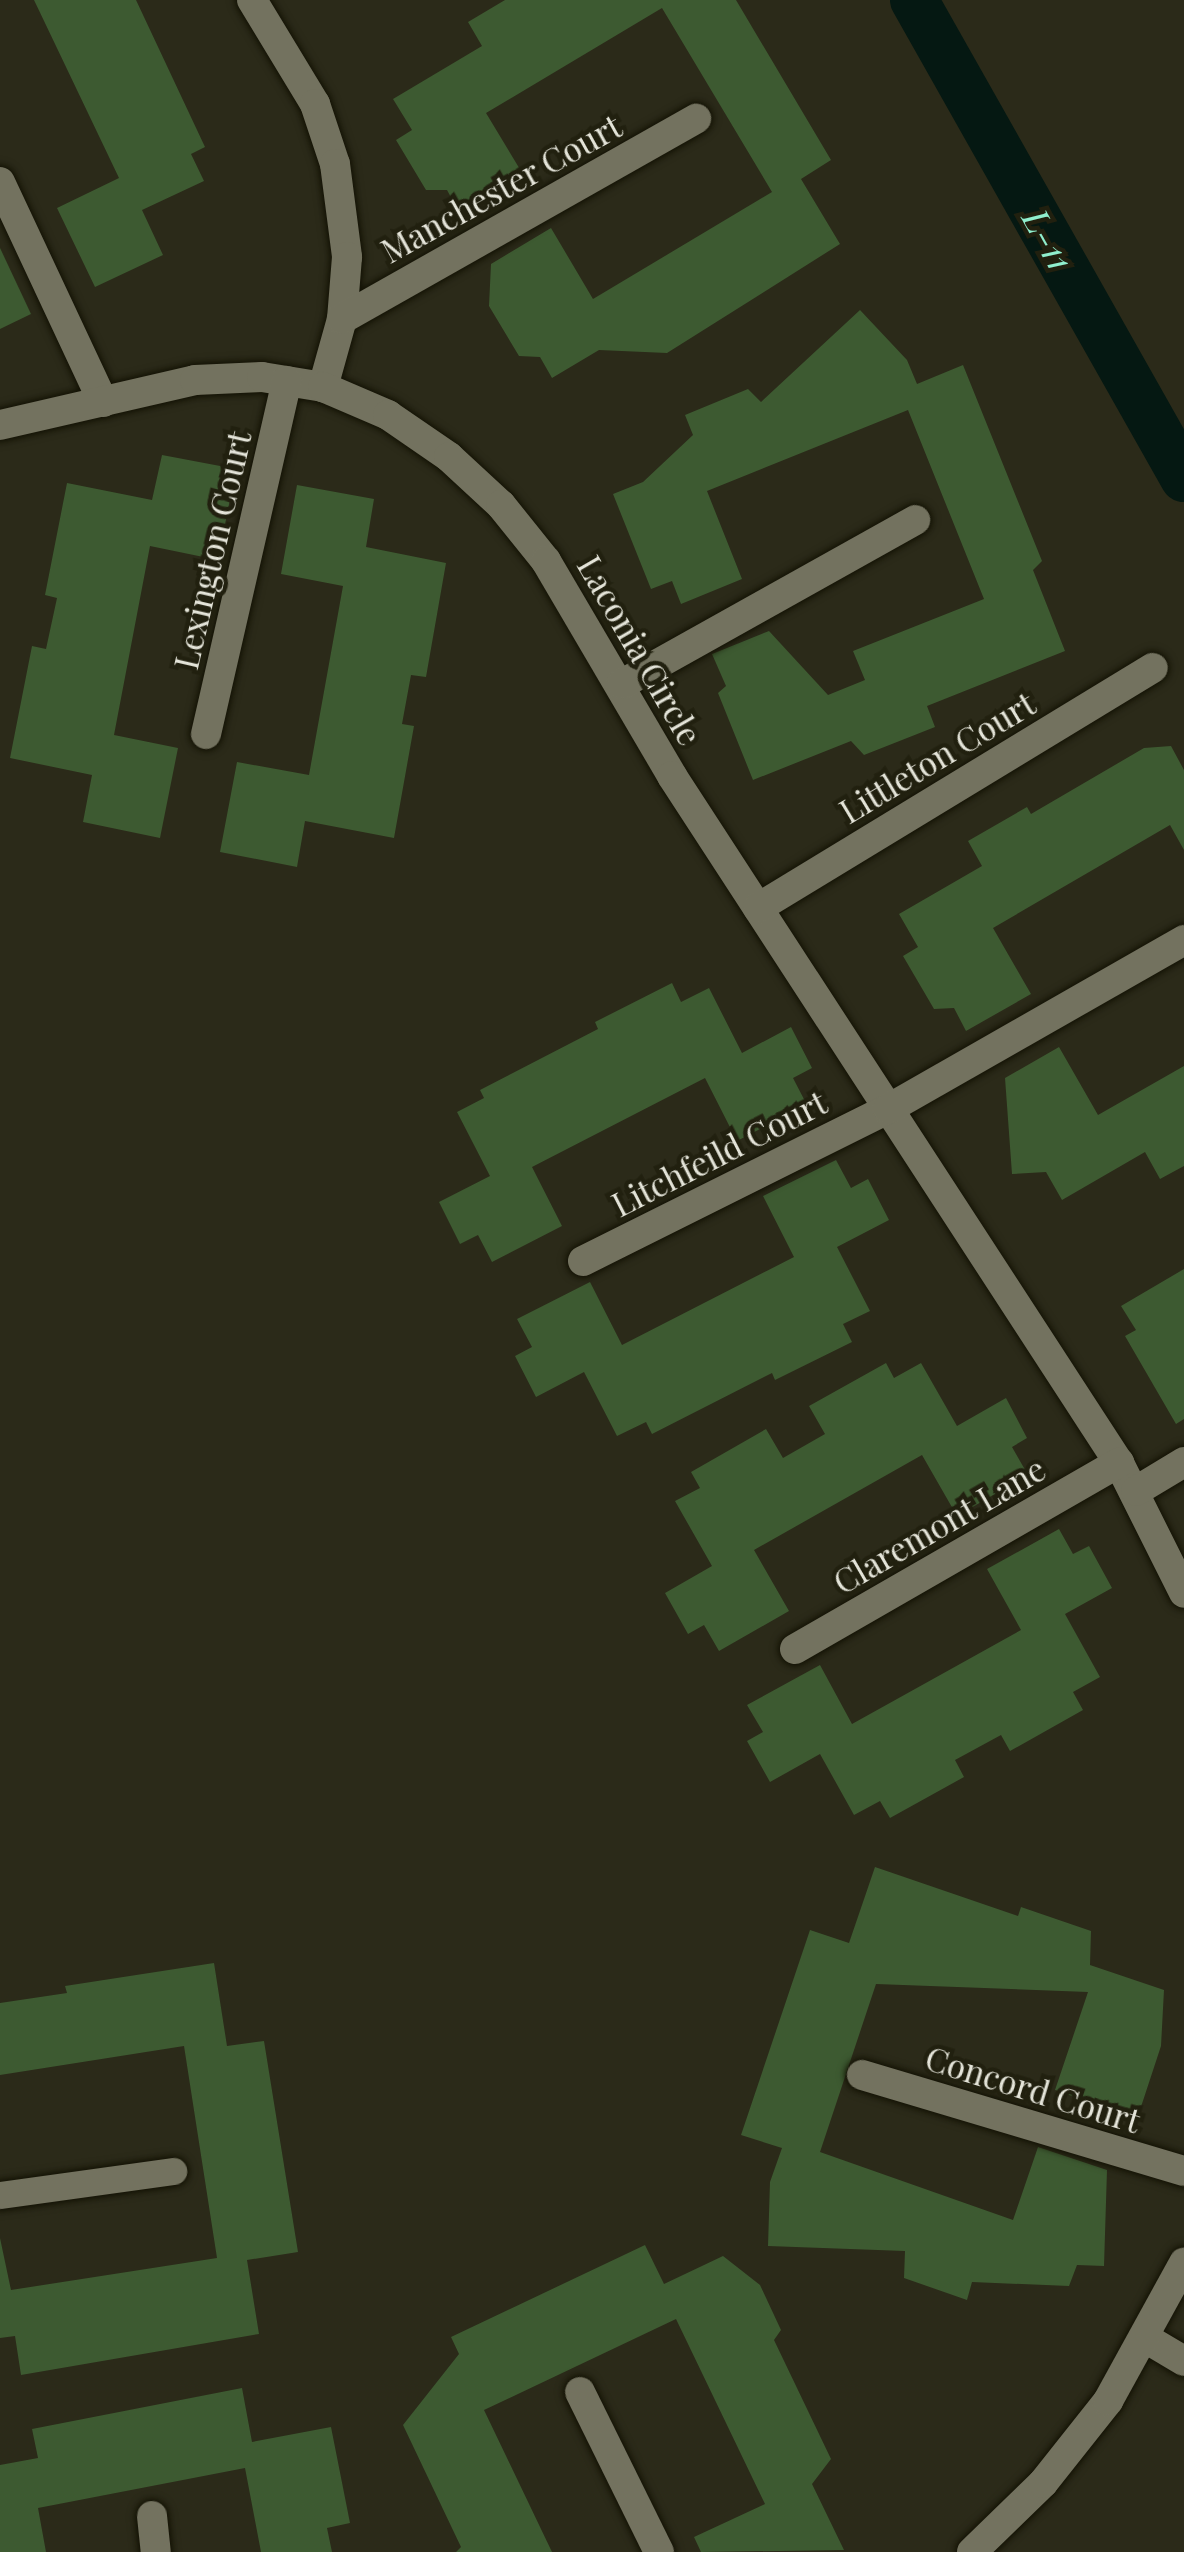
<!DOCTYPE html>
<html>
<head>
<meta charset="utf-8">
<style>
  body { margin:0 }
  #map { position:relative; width:1184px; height:2552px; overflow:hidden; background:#2b2a19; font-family:"Playfair Display",serif }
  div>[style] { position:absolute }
  .canal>* { height:48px; margin:-24px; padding:0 24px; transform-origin:24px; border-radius:24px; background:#051812 }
  .building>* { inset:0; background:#3d5a31 }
  .roads { filter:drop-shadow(0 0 3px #131204) drop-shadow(0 0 3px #131204) }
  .lane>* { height:27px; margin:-13.5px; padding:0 13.5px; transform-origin:13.5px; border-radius:13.5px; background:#73725f }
  .street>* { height:30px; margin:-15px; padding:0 15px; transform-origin:15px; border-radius:15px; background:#73725f }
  span { translate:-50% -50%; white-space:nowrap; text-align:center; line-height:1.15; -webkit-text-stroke:9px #21200f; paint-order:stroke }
  .street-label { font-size:33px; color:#e4e4d9 }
  .water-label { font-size:36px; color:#90efce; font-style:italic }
</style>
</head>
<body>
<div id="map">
  <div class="canal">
    <i style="left:914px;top:0;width:549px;rotate:60.54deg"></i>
  </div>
  <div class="building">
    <i style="clip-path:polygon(34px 0,136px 0,205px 147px,191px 154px,204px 181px,142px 210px,163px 255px,95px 287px,57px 208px,119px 178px)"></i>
    <i style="clip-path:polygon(505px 0,736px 0,831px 160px,801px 179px,840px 244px,667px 353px,599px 350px,552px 378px,540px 357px,519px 356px,489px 306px,491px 264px,551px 228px,593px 299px,772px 192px,662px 8px,486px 113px,524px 176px,460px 214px,447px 190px,426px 190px,396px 140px,412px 130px,393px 99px,482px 46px,468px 22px)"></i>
    <i style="clip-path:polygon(0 248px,31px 314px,0 329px)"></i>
    <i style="clip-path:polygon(860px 310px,907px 360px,917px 384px,963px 365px,1042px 561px,1033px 570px,1065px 651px,927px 706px,935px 727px,864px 755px,851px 741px,753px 780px,718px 693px,726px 686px,712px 654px,769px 631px,828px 695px,865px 680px,853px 651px,984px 599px,908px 410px,707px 491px,742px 579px,681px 604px,672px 581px,651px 589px,613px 494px,643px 482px,693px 435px,685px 415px,748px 389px,761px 402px)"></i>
    <i style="clip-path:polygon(162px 455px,236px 469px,218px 560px,150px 546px,114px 735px,178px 748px,160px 838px,83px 822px,92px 775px,10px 758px,32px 646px,46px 649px,57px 598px,45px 595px,67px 483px,152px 500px)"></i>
    <i style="clip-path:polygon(297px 485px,374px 499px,366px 547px,446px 563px,426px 677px,411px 675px,402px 724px,414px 726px,394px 838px,305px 821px,297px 867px,220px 852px,237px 762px,309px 775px,343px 586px,281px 574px)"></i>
    <i style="clip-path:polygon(1171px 746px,1184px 770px,1184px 850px,1170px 825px,993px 928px,1031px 994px,966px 1031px,954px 1008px,934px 1009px,903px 956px,918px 947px,899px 914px,982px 866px,968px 841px,1027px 807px,1031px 814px,1144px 748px)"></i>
    <i style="clip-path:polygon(672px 983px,681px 1002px,709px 988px,742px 1053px,791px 1027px,812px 1068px,793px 1078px,807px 1105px,737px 1141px,705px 1078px,532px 1167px,562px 1226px,492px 1262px,478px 1235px,460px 1244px,439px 1202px,490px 1176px,457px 1112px,484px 1098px,480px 1090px,598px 1029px,595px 1022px)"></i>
    <i style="clip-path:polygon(1059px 1047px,1098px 1115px,1184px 1066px,1184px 1166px,1160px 1179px,1145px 1152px,1062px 1200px,1046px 1172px,1012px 1174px,1005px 1078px)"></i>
    <i style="clip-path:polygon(836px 1160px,851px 1188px,868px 1179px,889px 1220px,837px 1247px,870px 1311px,843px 1324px,852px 1342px,775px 1380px,772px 1373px,652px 1434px,646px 1422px,617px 1436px,584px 1372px,536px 1397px,515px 1356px,532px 1347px,517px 1319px,590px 1282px,622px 1345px,794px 1257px,763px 1196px)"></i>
    <i style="clip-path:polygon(1184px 1269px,1184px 1419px,1176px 1424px,1125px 1336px,1136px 1330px,1121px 1306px)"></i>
    <i style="clip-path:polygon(886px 1363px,894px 1378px,921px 1363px,957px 1426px,1006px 1398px,1027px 1438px,1012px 1447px,1028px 1475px,957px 1516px,922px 1455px,754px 1550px,789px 1611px,719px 1651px,704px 1625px,688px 1634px,665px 1593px,712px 1566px,675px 1501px,700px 1488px,691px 1472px,766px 1429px,783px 1458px,825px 1434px,809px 1406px)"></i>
    <i style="clip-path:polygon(1059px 1529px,1073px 1554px,1089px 1546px,1112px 1588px,1065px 1614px,1100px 1677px,1073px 1692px,1083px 1710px,1010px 1751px,1001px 1735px,955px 1760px,964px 1777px,890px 1818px,880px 1801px,854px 1815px,820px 1754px,770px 1782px,747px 1741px,763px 1732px,747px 1705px,820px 1665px,852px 1724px,1021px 1630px,987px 1569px)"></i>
    <i style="clip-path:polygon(875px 1867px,1018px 1916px,1021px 1907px,1091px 1931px,1090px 1965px,1164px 1990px,1161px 2046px,1137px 2119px,1055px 2090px,1088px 1992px,876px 1984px,820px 2152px,1013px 2220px,1038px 2147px,1107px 2170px,1104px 2266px,1077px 2265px,1069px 2286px,972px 2282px,967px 2300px,904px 2278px,905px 2251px,768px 2246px,770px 2182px,782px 2148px,741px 2135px,810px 1930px,849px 1943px)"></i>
    <i style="clip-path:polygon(214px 1963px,227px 2046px,264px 2041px,298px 2252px,247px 2260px,259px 2334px,21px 2375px,15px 2336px,0 2338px,0 2238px,11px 2290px,217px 2258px,184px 2046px,0 2075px,0 2003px,67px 1993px,65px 1986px)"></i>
    <i style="clip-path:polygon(645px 2245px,664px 2284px,723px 2256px,760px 2285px,781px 2330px,774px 2340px,831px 2459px,812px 2484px,844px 2550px,701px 2552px,694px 2537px,765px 2504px,676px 2319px,484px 2410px,552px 2552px,456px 2552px,461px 2547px,403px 2425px,459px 2354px,451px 2337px)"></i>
    <i style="clip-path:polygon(242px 2388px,252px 2442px,331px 2427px,350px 2523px,327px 2528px,332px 2552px,261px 2552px,245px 2468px,38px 2508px,46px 2552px,0 2552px,0 2465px,38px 2458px,32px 2429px)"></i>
  </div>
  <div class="roads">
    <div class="lane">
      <i style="left:0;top:2195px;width:175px;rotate:-7.9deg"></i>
    </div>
    <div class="street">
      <i style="left:252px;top:0;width:122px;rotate:58.8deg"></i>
      <i style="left:315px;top:104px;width:63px;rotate:71.6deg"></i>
      <i style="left:335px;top:164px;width:94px;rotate:82.6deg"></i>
      <i style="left:347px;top:257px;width:62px;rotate:94.6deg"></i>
      <i style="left:342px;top:319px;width:71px;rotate:105.6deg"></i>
      <i style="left:0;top:182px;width:243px;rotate:64.9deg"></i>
      <i style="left:342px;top:319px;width:407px;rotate:-29.5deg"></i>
      <i style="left:0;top:425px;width:200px;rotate:-13deg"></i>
      <i style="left:195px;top:380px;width:67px;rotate:-2.6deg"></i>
      <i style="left:262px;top:377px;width:62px;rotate:9.3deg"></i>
      <i style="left:323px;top:387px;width:71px;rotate:23.3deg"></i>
      <i style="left:388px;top:415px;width:74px;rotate:34.5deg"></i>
      <i style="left:449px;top:457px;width:71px;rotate:42.7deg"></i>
      <i style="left:501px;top:505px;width:72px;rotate:51.2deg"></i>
      <i style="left:546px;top:561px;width:249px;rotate:59.6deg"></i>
      <i style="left:672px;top:776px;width:820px;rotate:56.95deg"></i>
      <i style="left:1119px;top:1463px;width:145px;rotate:63.4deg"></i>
      <i style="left:622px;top:684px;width:336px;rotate:-29.2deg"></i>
      <i style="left:206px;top:734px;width:362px;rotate:-77.1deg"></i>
      <i style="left:758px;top:908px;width:462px;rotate:-31.3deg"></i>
      <i style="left:583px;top:1261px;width:341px;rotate:-26.5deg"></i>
      <i style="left:888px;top:1109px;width:341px;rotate:-29.7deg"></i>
      <i style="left:1136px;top:1491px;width:56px;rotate:-31.1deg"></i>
      <i style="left:795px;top:1649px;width:374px;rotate:-29.9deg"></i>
      <i style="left:862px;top:2075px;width:336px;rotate:16.6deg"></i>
      <i style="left:1147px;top:2339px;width:43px;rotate:30.7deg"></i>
      <i style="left:580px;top:2392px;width:178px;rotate:63.7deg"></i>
      <i style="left:152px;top:2516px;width:36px;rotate:84deg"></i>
      <i style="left:972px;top:2552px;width:99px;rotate:-44.2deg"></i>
      <i style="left:1043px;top:2483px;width:105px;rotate:-51.6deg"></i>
      <i style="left:1108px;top:2401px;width:158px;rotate:-61.2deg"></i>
    </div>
  </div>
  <div class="street-label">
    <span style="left:501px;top:188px;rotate:-29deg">Manchester Court</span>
    <span style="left:212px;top:550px;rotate:-77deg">Lexington Court</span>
    <span style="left:640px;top:650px;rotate:60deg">Laconia Circle</span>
    <span style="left:937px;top:757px;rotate:-31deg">Littleton Court</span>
    <span style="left:719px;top:1153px;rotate:-27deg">Litchfeild Court</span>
    <span style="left:939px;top:1525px;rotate:-30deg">Claremont Lane</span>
    <span style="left:1033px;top:2089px;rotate:17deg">Concord Court</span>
  </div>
  <div class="water-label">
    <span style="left:1049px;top:239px;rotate:61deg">L-11</span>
  </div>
</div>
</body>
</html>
